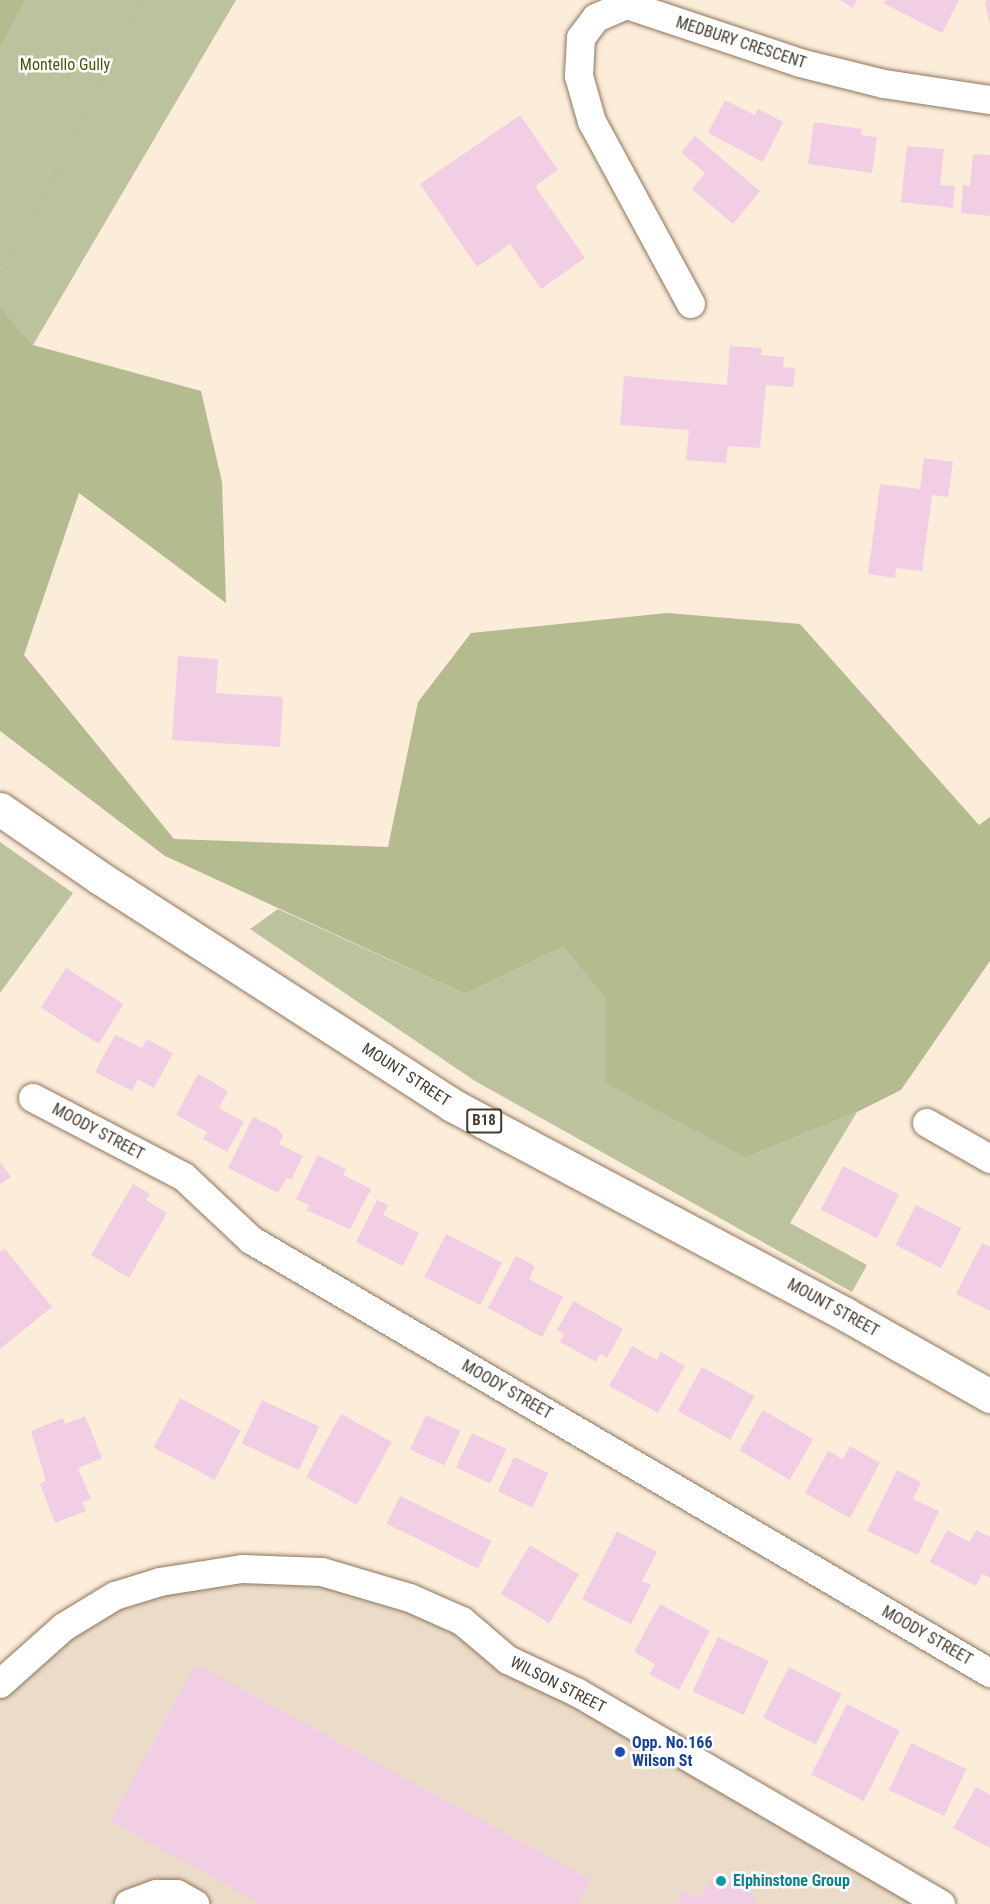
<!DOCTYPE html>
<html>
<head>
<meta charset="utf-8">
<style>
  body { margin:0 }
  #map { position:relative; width:990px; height:1904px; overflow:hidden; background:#fceddb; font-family:"Roboto Condensed",sans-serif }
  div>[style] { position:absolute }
  .industrial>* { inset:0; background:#ebdcca }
  .green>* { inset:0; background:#bbc29d }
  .forest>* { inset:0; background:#b3bb8f }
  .building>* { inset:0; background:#f1cee4; transform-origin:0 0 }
  .path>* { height:4px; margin-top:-2px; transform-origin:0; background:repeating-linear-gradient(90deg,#c2b5a5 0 1.5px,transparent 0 6px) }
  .roads { filter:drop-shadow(0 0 2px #8d775c) drop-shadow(0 0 2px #8d775c) }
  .minor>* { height:28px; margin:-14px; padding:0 14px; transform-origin:14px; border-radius:14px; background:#fff }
  .highway>* { height:33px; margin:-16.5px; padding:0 16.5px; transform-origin:16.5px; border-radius:16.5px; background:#fff }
  .dots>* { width:16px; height:16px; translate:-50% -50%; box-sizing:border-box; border:3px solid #fff; border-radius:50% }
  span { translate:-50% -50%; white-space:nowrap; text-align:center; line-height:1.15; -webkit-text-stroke:5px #fff; paint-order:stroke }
  .shield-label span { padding:2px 4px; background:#fff; border:2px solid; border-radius:4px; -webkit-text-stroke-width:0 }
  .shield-label { font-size:15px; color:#443b2f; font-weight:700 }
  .street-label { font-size:16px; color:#443b2f }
  .park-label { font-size:16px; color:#4c540b }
  .transit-label { font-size:16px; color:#164399; font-weight:700 }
  .left { translate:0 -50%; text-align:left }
  .culture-label { font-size:16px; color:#0d838f; font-weight:700 }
</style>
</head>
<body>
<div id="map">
  <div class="industrial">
    <i style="clip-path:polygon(242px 1569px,410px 1598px,941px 1904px,0 1904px,0 1684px,64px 1627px)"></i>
  </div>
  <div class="green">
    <i style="clip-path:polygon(0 0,236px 0,33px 345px,5px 314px,0 321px)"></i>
    <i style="clip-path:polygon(0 842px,73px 893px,0 993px)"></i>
    <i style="clip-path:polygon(278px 909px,465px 994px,563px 947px,606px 1000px,607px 1083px,745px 1158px,857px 1112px,790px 1223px,867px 1265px,852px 1292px,475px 1081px,250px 929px)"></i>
  </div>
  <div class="forest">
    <i style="clip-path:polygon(0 0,25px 0,0 47px)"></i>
    <i style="clip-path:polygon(0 308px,33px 345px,201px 391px,222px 482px,226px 603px,79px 493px,24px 655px,174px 839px,388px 847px,418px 702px,471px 633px,667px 613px,800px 624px,979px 825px,990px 817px,990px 961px,901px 1090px,857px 1112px,745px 1158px,606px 1083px,606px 1000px,563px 947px,465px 994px,165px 856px,0 731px)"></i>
  </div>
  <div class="building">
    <i style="clip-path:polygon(840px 0,857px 0,853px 8px)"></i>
    <i style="clip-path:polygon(885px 0,959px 0,942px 33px,883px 3px)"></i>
    <i style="clip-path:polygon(990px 0,990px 22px,989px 22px,985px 1px)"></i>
    <i style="clip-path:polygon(725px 100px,755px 115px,758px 109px,783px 122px,763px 162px,708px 133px)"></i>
    <i style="clip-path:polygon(520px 115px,558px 170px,535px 186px,585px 258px,541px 289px,510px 244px,477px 267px,420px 184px)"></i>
    <i style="clip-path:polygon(814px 122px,862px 129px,861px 135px,877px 137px,872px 173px,808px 164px)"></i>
    <i style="clip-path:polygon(695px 136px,760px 191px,733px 224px,692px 189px,705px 173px,681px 152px)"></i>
    <i style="clip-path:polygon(907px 146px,944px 149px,940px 185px,955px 186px,953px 208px,901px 202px)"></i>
    <i style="clip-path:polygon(973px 154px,990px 155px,990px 216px,961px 213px,963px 185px,970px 186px)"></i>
    <i style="clip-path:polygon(730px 346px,762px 348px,761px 355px,784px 357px,783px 367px,795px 368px,793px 387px,766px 385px,760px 448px,728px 446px,726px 463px,686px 460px,689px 430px,620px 425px,624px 376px,727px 385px)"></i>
    <i style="clip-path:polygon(924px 458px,953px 462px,948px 497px,932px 495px,922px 571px,896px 568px,895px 578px,868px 574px,880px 484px,920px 489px)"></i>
    <i style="clip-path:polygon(178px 656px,218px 659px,216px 693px,283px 697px,280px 747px,172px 740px)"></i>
    <i style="left:66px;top:968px;width:68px;height:47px;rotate:32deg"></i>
    <i style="clip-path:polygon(115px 1035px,142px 1048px,147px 1039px,173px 1053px,154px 1088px,138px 1079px,132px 1091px,95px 1072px)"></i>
    <i style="clip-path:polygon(198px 1074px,228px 1091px,219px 1108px,244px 1122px,227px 1152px,203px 1139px,207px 1132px,176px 1115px)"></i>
    <i style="clip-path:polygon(253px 1117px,278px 1129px,283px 1136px,279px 1144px,303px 1156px,291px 1180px,287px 1177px,278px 1193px,228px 1168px)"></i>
    <i style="clip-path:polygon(318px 1155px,346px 1169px,343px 1175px,371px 1189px,350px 1229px,306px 1210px,309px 1205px,296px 1199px)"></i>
    <i style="clip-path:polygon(0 1162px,11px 1177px,0 1184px)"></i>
    <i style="left:843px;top:1166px;width:63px;height:49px;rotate:27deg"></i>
    <i style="clip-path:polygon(133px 1184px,150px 1194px,146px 1200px,167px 1213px,129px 1278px,91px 1255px)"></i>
    <i style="clip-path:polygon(377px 1200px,388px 1205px,383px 1215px,419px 1233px,403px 1266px,356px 1242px)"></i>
    <i style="left:916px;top:1205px;width:51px;height:45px;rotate:27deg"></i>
    <i style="left:446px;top:1234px;width:63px;height:48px;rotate:27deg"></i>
    <i style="clip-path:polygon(982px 1243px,990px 1247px,990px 1311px,956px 1294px)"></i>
    <i style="clip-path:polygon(5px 1249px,52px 1307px,0 1349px,0 1252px)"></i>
    <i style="clip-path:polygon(516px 1256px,535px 1266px,529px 1279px,563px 1297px,542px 1337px,488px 1308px)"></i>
    <i style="clip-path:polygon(574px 1301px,623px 1329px,607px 1358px,600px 1354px,596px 1362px,560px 1342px,564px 1334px,557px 1330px)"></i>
    <i style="clip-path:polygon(632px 1346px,657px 1360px,661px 1352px,685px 1366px,658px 1413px,609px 1386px)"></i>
    <i style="left:702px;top:1367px;width:60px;height:50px;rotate:29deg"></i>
    <i style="left:180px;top:1398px;width:69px;height:56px;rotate:28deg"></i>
    <i style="left:262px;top:1400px;width:63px;height:48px;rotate:25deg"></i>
    <i style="left:763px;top:1410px;width:58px;height:47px;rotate:30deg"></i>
    <i style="left:341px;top:1414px;width:58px;height:72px;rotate:29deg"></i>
    <i style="left:426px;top:1415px;width:38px;height:38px;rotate:25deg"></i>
    <i style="clip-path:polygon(85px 1416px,102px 1458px,78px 1468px,91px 1499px,82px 1502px,86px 1511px,55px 1523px,40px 1484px,46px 1481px,31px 1431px,63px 1418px,65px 1424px)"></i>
    <i style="left:472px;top:1433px;width:38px;height:38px;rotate:25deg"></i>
    <i style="clip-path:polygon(850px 1446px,880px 1463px,850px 1518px,805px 1493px,828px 1451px,843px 1459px)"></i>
    <i style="left:514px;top:1457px;width:38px;height:38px;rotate:25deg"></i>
    <i style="clip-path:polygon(897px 1470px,921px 1482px,913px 1499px,939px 1511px,918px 1555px,867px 1531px)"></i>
    <i style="left:400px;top:1496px;width:102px;height:31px;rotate:26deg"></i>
    <i style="clip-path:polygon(947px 1530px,970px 1542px,976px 1530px,990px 1537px,990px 1578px,982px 1574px,976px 1586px,930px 1562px)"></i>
    <i style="clip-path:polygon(617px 1531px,657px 1552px,642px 1581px,651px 1585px,631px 1624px,582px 1599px)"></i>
    <i style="left:530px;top:1545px;width:57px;height:57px;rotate:31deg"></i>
    <i style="clip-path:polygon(660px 1604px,710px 1631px,679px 1690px,649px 1674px,655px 1664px,634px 1652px)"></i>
    <i style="left:718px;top:1637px;width:56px;height:60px;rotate:25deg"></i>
    <i style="clip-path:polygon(196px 1664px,591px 1880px,578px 1904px,261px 1904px,110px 1821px)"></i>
    <i style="left:789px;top:1667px;width:59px;height:57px;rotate:27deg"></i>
    <i style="left:847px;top:1704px;width:59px;height:79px;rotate:27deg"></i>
    <i style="left:911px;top:1743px;width:61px;height:52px;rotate:25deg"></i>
    <i style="clip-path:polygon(976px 1787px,990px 1795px,990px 1848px,953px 1828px)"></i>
    <i style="clip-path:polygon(717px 1871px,757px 1896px,752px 1904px,676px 1904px,684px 1890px,699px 1899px)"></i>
  </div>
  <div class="path">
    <i style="left:0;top:273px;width:8px;rotate:-40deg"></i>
    <i style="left:6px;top:268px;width:302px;rotate:-62.4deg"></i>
  </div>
  <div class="roads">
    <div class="minor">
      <i style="left:691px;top:304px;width:207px;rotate:-118.5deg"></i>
      <i style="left:592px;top:122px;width:48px;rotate:-105.8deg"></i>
      <i style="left:579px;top:76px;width:38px;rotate:-87deg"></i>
      <i style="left:581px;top:38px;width:25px;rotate:-53deg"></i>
      <i style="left:596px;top:18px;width:34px;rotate:-23deg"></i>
      <i style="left:627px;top:5px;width:182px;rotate:18.5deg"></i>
      <i style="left:800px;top:63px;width:87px;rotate:14deg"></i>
      <i style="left:884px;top:84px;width:107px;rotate:8.6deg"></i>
      <i style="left:33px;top:1098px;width:170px;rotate:27.6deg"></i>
      <i style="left:184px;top:1177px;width:92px;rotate:43.2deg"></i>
      <i style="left:251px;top:1240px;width:857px;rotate:30.37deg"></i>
      <i style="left:927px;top:1123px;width:73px;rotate:29.7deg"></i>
      <i style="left:0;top:1684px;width:86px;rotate:-41.7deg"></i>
      <i style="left:64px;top:1627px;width:60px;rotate:-31.3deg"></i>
      <i style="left:115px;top:1596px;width:47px;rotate:-17.3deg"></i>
      <i style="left:160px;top:1582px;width:83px;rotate:-9deg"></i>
      <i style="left:242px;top:1569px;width:80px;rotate:2.1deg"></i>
      <i style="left:322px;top:1572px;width:92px;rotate:16.5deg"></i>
      <i style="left:410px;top:1598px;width:57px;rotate:23.9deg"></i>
      <i style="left:462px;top:1621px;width:60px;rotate:40.3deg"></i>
      <i style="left:508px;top:1660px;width:77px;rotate:25.2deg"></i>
      <i style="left:578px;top:1693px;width:420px;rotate:30.2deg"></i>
      <i style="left:129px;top:1904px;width:30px;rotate:-20deg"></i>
      <i style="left:157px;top:1894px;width:20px"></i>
      <i style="left:177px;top:1894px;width:21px;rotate:29deg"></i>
    </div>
    <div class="highway">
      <i style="left:0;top:809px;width:121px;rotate:34.6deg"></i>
      <i style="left:100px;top:878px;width:419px;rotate:32.8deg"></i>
      <i style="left:452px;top:1105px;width:445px;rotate:28deg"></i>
      <i style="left:845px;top:1314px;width:167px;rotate:29.5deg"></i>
    </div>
  </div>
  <div class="dots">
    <i style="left:620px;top:1752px;background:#1a4fb4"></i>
    <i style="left:721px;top:1881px;background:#0f9aa8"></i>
  </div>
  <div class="shield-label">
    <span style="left:484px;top:1121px">B18</span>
  </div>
  <div class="street-label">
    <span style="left:741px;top:43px;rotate:18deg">MEDBURY CRESCENT</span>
    <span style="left:406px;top:1075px;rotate:33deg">MOUNT STREET</span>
    <span style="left:98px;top:1132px;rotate:28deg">MOODY STREET</span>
    <span style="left:833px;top:1308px;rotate:29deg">MOUNT STREET</span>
    <span style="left:507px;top:1390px;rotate:30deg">MOODY STREET</span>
    <span style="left:927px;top:1636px;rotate:30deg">MOODY STREET</span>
    <span style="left:558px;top:1685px;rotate:27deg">WILSON STREET</span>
  </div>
  <div class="park-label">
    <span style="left:65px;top:65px">Montello Gully</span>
  </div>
  <div class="transit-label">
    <span class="left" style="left:632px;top:1752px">Opp. No.166<br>Wilson St</span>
  </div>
  <div class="culture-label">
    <span class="left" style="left:733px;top:1881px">Elphinstone Group</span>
  </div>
</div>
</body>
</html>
